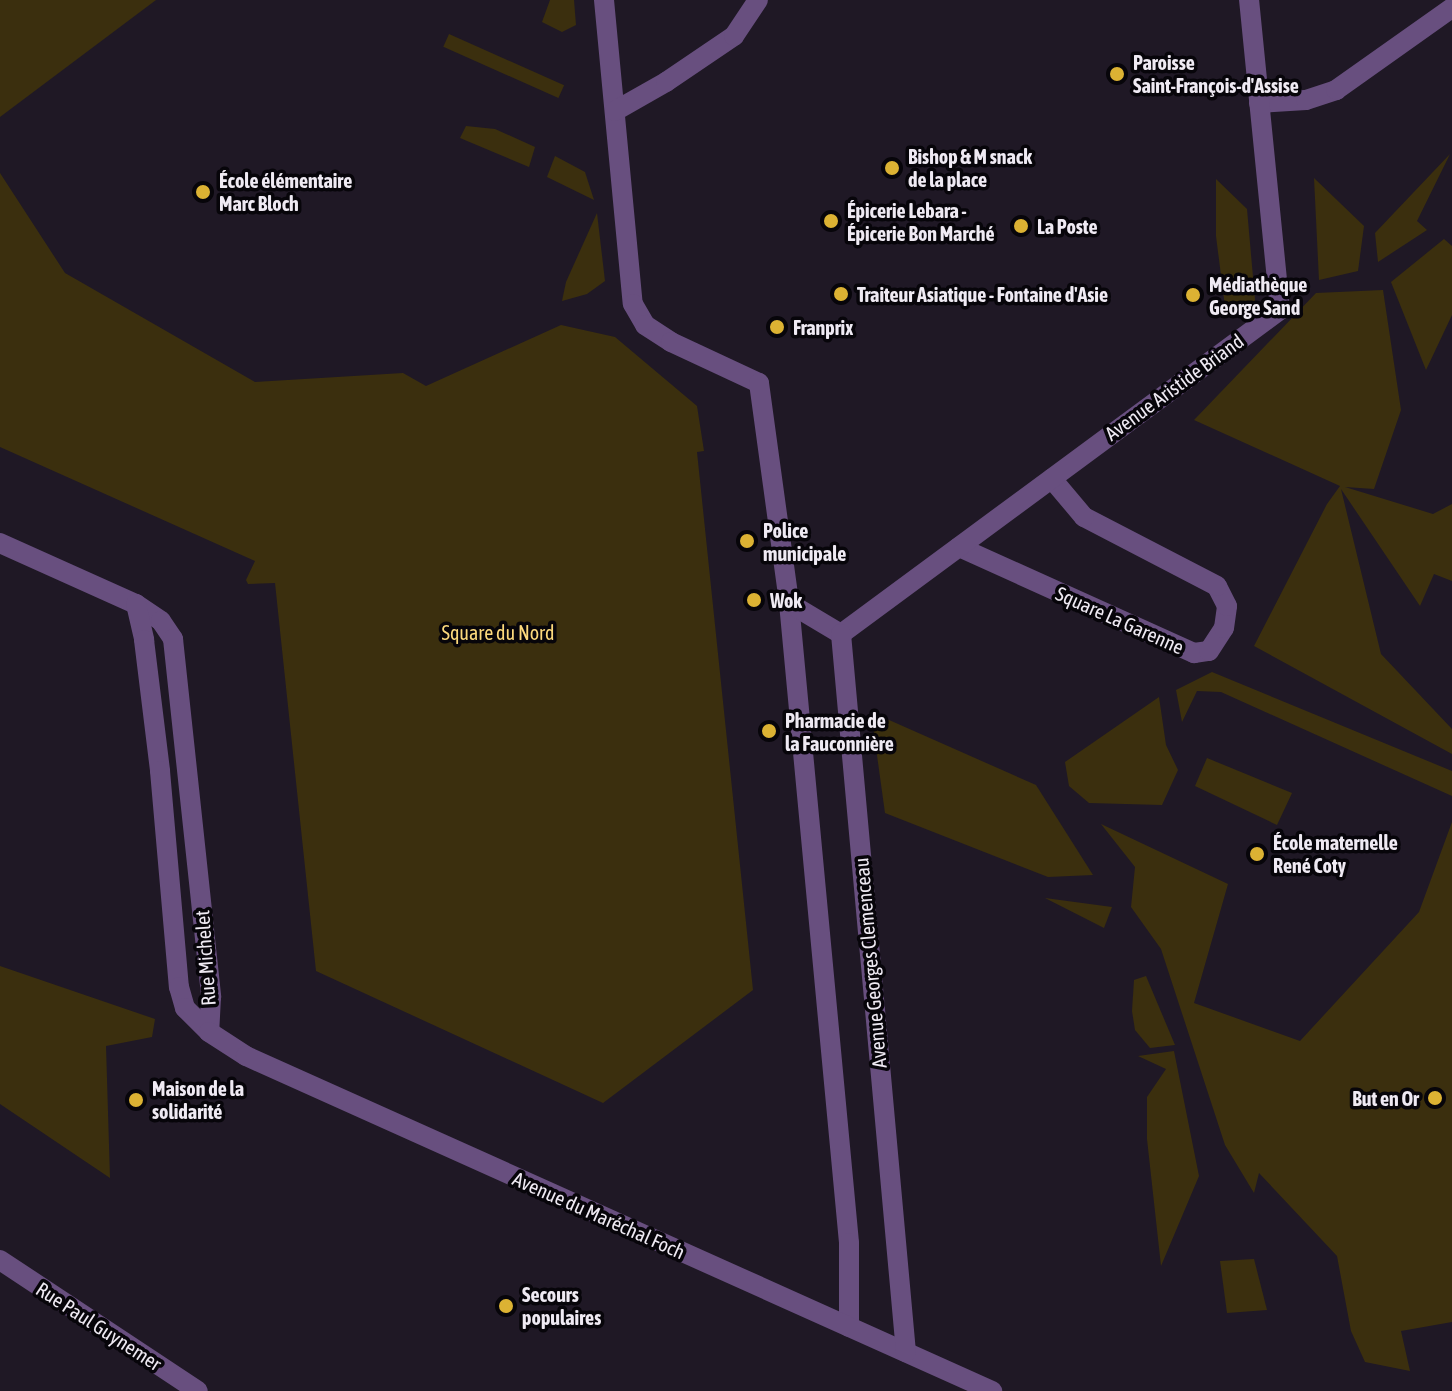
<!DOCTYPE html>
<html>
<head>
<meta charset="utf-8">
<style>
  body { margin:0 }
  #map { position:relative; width:1452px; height:1391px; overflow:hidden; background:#1f1825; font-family:"Asap Condensed",sans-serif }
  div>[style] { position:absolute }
  .green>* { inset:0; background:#3b2f0e; transform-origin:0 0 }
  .street>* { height:20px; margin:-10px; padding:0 10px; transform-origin:10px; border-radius:10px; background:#684f7f }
  .dots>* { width:22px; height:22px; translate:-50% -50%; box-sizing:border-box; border:4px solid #07050a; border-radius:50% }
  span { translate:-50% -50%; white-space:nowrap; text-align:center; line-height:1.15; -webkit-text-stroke:7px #07050a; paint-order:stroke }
  .poi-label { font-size:20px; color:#efeaf3; font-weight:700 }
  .left { translate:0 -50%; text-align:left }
  .right { translate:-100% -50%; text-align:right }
  .street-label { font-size:20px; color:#efeaf3 }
  .park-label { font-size:20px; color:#fcd97c }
</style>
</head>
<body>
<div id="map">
  <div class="green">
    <i style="clip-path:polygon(0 0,156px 0,0 117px)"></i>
    <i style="clip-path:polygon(550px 0,574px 0,576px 25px,562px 32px,542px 22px)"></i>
    <i style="left:449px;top:34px;width:126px;height:14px;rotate:24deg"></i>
    <i style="clip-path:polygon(466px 126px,495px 129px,535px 147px,529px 167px,460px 138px)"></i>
    <i style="clip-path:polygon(1450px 154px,1417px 221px,1427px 230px,1378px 262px,1375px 233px)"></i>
    <i style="clip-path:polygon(555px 156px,585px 172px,594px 200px,547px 177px)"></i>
    <i style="clip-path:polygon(0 173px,65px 273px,255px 382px,403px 373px,426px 386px,561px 325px,615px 337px,697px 406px,704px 451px,697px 452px,753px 990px,603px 1103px,316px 971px,275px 583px,248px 584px,246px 580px,255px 561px,0 447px)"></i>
    <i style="clip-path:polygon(1314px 178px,1364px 226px,1358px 271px,1319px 280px)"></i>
    <i style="clip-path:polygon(1216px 179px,1247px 209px,1256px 311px,1225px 307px,1216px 236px)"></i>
    <i style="clip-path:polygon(597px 213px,605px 281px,587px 294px,562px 301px,566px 282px)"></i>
    <i style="clip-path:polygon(1444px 239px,1452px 246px,1452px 315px,1426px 370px,1391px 282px)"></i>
    <i style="clip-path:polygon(1383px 290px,1401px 410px,1374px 489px,1345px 487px,1433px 514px,1452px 504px,1452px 581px,1434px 574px,1420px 606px,1341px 489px,1381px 654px,1452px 729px,1452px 754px,1254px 646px,1327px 504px,1340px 486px,1194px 420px,1316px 293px)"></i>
    <i style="clip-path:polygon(1212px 672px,1452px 771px,1452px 796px,1221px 692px,1197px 691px,1182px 722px,1176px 690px)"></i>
    <i style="clip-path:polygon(1159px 697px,1166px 745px,1178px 770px,1162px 805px,1089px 803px,1069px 786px,1065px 762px)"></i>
    <i style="clip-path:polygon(871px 712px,1036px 785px,1093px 875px,1048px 877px,885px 813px)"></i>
    <i style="clip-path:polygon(1207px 758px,1292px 793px,1277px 825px,1195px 786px)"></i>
    <i style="clip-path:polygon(1452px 822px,1452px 1322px,1401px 1331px,1410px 1371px,1365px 1362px,1351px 1331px,1337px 1256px,1259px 1173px,1254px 1193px,1225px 1145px,1161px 949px,1131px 907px,1135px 867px,1101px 824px,1228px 884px,1194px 1003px,1300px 1041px,1419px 912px)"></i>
    <i style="clip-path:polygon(1045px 898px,1112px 907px,1104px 928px)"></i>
    <i style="clip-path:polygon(0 966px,155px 1019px,152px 1037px,106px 1046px,110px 1178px,0 1104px)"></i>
    <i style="clip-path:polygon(1146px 976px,1175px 1045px,1150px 1048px,1135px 1030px,1132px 1011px,1134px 980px)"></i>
    <i style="clip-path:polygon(1174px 1051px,1199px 1176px,1161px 1266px,1147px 1139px,1147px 1097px,1166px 1069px,1138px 1056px)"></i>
    <i style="clip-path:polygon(1254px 1259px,1267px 1310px,1227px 1313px,1220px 1261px)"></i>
  </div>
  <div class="street">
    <i style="left:604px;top:0;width:305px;rotate:84.6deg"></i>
    <i style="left:633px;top:304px;width:24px;rotate:60deg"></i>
    <i style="left:645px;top:325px;width:31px;rotate:33deg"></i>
    <i style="left:671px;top:342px;width:97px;rotate:25deg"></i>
    <i style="left:759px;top:383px;width:222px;rotate:82.2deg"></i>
    <i style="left:789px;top:603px;width:643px;rotate:84.64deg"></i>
    <i style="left:849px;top:1243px;width:84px;rotate:90deg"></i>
    <i style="left:1259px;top:103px;width:47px;rotate:-3.7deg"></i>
    <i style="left:1306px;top:100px;width:32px;rotate:-18deg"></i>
    <i style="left:1336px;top:90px;width:142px;rotate:-35.3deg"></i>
    <i style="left:615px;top:111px;width:59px;rotate:-29.6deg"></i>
    <i style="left:666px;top:82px;width:82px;rotate:-34.1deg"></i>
    <i style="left:734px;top:36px;width:43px;rotate:-56.3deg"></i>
    <i style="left:0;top:543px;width:149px;rotate:24.2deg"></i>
    <i style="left:136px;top:604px;width:30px;rotate:34deg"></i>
    <i style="left:161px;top:621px;width:22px;rotate:56deg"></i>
    <i style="left:173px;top:639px;width:360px;rotate:83.9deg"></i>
    <i style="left:211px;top:997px;width:35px;rotate:93deg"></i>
    <i style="left:959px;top:547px;width:258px;rotate:24.3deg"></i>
    <i style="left:1194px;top:653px;width:15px;rotate:-8deg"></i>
    <i style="left:1209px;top:651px;width:27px;rotate:-57deg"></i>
    <i style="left:1224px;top:628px;width:22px;rotate:-82deg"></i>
    <i style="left:1227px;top:606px;width:22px;rotate:-117deg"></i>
    <i style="left:1217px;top:586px;width:150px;rotate:-152.6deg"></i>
    <i style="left:1084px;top:517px;width:50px;rotate:-130.1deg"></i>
    <i style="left:789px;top:603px;width:61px;rotate:30.8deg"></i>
    <i style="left:136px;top:604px;width:37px;rotate:77deg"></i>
    <i style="left:144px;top:640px;width:132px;rotate:83deg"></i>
    <i style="left:160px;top:771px;width:217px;rotate:85deg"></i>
    <i style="left:179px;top:987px;width:22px;rotate:74deg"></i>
    <i style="left:185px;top:1008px;width:34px;rotate:45deg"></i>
    <i style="left:209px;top:1032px;width:44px;rotate:33deg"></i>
    <i style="left:246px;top:1056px;width:818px;rotate:24.18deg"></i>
    <i style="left:841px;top:634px;width:546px;rotate:-36.43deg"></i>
    <i style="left:1280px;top:310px;width:312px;rotate:-95.7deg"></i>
    <i style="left:841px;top:634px;width:721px;rotate:84.83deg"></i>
    <i style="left:0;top:1260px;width:237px;rotate:33.5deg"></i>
  </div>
  <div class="dots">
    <i style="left:1117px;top:74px;background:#dcb233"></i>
    <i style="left:892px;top:168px;background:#dcb233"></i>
    <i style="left:203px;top:192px;background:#dcb233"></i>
    <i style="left:831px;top:221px;background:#dcb233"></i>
    <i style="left:1021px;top:226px;background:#dcb233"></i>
    <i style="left:841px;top:294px;background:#dcb233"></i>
    <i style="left:1193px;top:295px;background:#dcb233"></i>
    <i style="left:777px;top:327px;background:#dcb233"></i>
    <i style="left:747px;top:541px;background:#dcb233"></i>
    <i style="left:754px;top:600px;background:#dcb233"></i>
    <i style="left:769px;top:731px;background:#dcb233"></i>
    <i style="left:1257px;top:854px;background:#dcb233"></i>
    <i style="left:1435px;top:1098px;background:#dcb233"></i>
    <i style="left:136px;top:1100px;background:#dcb233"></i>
    <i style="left:506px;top:1306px;background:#dcb233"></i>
  </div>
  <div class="poi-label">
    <span class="left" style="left:1133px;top:74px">Paroisse<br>Saint-François-d'Assise</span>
    <span class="left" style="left:908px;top:168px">Bishop &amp; M snack<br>de la place</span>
    <span class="left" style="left:219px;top:192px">École élémentaire<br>Marc Bloch</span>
    <span class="left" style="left:847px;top:222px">Épicerie Lebara -<br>Épicerie Bon Marché</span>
    <span class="left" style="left:1037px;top:226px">La Poste</span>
    <span class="left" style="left:1209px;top:296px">Médiathèque<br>George Sand</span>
    <span class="left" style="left:857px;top:294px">Traiteur Asiatique - Fontaine d'Asie</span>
    <span class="left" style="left:793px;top:327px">Franprix</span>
    <span class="left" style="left:763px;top:542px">Police<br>municipale</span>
    <span class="left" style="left:770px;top:600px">Wok</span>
    <span class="left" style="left:785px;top:732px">Pharmacie de<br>la Fauconnière</span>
    <span class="left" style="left:1273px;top:854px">École maternelle<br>René Coty</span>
    <span class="left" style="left:152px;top:1100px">Maison de la<br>solidarité</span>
    <span class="right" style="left:1419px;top:1098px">But en Or</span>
    <span class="left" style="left:522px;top:1306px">Secours<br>populaires</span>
  </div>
  <div class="street-label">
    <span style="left:1174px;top:387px;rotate:-36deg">Avenue Aristide Briand</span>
    <span style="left:1120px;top:620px;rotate:24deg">Square La Garenne</span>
    <span style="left:205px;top:958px;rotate:-94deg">Rue Michelet</span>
    <span style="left:870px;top:963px;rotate:-95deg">Avenue Georges Clemenceau</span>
    <span style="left:599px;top:1215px;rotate:24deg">Avenue du Maréchal Foch</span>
    <span style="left:99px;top:1326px;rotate:33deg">Rue Paul Guynemer</span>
  </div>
  <div class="park-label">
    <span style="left:498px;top:632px">Square du Nord</span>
  </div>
</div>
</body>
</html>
